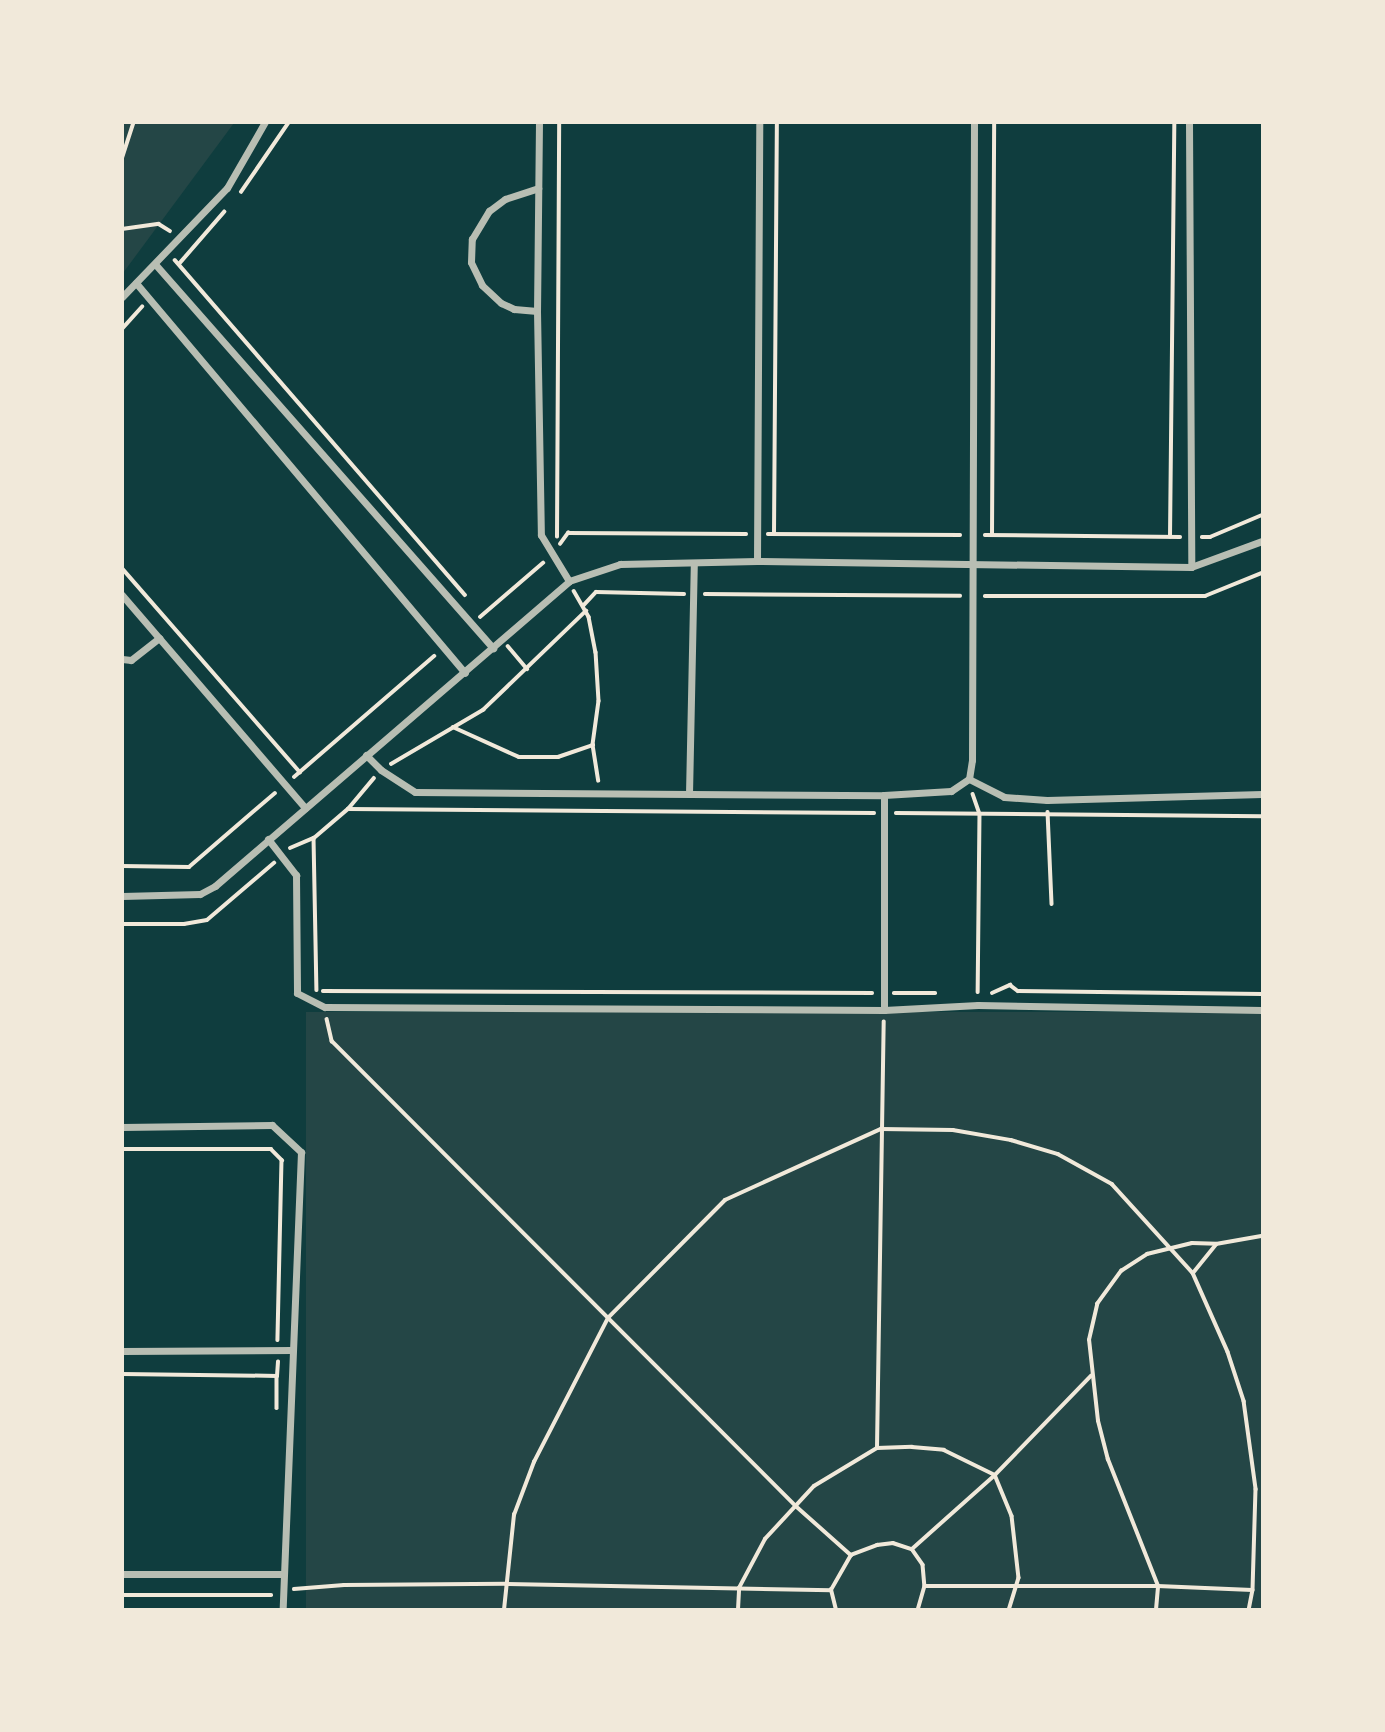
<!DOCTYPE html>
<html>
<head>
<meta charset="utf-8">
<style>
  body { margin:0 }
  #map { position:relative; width:1385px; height:1732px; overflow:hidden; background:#0f3d3e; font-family:"Noto Sans",sans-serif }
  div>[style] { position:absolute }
  .green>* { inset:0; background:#244646; transform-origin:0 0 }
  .path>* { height:3.5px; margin:-1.75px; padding:0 1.75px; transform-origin:1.75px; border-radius:1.75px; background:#f1e9da }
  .minor>* { height:7px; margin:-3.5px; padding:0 3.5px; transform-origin:3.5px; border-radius:3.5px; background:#b8beb3 }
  span { translate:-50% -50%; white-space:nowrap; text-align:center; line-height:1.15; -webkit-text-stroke:5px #f1e9da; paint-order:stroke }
  .frame { position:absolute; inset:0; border:124px solid #f1e9da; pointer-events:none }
</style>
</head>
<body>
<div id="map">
  <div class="green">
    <i style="clip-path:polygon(123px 123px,234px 123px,123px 273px)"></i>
    <i style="left:1262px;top:1012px;width:597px;height:956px;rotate:90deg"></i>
  </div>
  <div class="path">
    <i style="left:122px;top:158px;width:38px;rotate:-72deg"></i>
    <i style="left:241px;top:192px;width:85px;rotate:-55.6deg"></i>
    <i style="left:122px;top:229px;width:37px;rotate:-8deg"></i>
    <i style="left:159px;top:224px;width:13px;rotate:32deg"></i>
    <i style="left:175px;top:260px;width:443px;rotate:49.1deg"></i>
    <i style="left:179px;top:264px;width:69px;rotate:-49.1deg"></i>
    <i style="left:122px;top:329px;width:30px;rotate:-48deg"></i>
    <i style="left:768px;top:534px;width:192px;rotate:0.3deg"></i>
    <i style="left:774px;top:534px;width:412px;rotate:-89.6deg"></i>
    <i style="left:985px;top:535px;width:195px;rotate:0.6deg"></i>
    <i style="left:992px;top:535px;width:413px;rotate:-89.7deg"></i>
    <i style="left:557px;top:537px;width:415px;rotate:-89.7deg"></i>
    <i style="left:1170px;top:537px;width:415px;rotate:-89.4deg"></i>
    <i style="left:1202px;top:537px;width:8px"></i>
    <i style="left:1210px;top:537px;width:56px;rotate:-22.9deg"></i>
    <i style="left:560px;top:544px;width:14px;rotate:-54deg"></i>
    <i style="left:568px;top:533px;width:178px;rotate:0.3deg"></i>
    <i style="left:122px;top:568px;width:271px;rotate:48.9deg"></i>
    <i style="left:574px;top:591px;width:30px;rotate:60deg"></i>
    <i style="left:589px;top:617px;width:36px;rotate:79deg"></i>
    <i style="left:596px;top:652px;width:49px;rotate:86.5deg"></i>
    <i style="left:599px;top:701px;width:44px;rotate:97.8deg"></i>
    <i style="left:593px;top:745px;width:36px;rotate:81deg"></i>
    <i style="left:705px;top:594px;width:255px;rotate:0.4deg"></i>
    <i style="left:985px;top:596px;width:220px"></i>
    <i style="left:1205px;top:596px;width:61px;rotate:-22deg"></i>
    <i style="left:583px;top:606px;width:19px;rotate:-47deg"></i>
    <i style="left:596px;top:592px;width:88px;rotate:1.3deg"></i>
    <i style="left:480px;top:617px;width:83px;rotate:-40.6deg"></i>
    <i style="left:508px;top:646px;width:30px;rotate:50deg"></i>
    <i style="left:453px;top:727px;width:72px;rotate:24.4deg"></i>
    <i style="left:519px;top:757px;width:39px"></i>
    <i style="left:558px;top:757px;width:37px;rotate:-19deg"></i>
    <i style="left:391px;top:764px;width:107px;rotate:-30.4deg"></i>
    <i style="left:483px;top:710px;width:143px;rotate:-43.9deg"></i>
    <i style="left:294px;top:777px;width:185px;rotate:-40.8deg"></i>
    <i style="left:973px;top:794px;width:21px;rotate:71deg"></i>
    <i style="left:980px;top:814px;width:178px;rotate:90.6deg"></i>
    <i style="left:348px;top:809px;width:526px;rotate:0.44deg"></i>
    <i style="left:1048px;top:812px;width:92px;rotate:87.5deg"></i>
    <i style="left:896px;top:813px;width:366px;rotate:0.5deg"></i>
    <i style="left:314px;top:838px;width:152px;rotate:88.9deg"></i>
    <i style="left:290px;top:848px;width:26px;rotate:-23deg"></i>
    <i style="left:314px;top:838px;width:45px;rotate:-40.5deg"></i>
    <i style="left:348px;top:809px;width:40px;rotate:-50deg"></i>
    <i style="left:122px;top:866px;width:67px;rotate:0.9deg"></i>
    <i style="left:189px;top:867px;width:113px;rotate:-40.7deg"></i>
    <i style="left:122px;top:924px;width:62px"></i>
    <i style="left:184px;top:924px;width:23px;rotate:-10deg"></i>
    <i style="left:207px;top:920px;width:88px;rotate:-40.4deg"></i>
    <i style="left:323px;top:991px;width:549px;rotate:0.21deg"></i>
    <i style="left:894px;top:993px;width:41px"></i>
    <i style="left:992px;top:993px;width:20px;rotate:-24deg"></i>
    <i style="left:1010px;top:985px;width:10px;rotate:37deg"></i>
    <i style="left:1018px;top:991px;width:244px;rotate:0.7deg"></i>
    <i style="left:327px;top:1019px;width:23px;rotate:77deg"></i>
    <i style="left:332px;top:1041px;width:657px;rotate:45.06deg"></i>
    <i style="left:796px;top:1506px;width:74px;rotate:41.7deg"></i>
    <i style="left:122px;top:1149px;width:149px"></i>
    <i style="left:271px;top:1149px;width:16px;rotate:45deg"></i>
    <i style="left:282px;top:1160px;width:180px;rotate:91.3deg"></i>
    <i style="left:1193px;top:1273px;width:36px;rotate:-51deg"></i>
    <i style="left:122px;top:1374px;width:155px;rotate:0.7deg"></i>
    <i style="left:277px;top:1376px;width:32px;rotate:90deg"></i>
    <i style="left:277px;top:1376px;width:14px;rotate:-86deg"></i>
    <i style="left:877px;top:1448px;width:426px;rotate:-89.1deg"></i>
    <i style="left:912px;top:1549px;width:111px;rotate:-41.7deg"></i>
    <i style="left:995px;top:1475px;width:138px;rotate:-45.9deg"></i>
    <i style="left:925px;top:1586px;width:233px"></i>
    <i style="left:1158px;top:1586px;width:94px;rotate:2.4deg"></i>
    <i style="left:294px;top:1589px;width:50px;rotate:-4.6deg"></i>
    <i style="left:344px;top:1585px;width:162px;rotate:-0.4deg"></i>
    <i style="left:506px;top:1584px;width:325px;rotate:1.1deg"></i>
    <i style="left:122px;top:1595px;width:149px"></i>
    <i style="left:504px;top:1610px;width:96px;rotate:-84deg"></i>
    <i style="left:514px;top:1515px;width:57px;rotate:-69.3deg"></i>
    <i style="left:534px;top:1462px;width:162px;rotate:-62.8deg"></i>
    <i style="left:608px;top:1318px;width:166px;rotate:-45.2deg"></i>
    <i style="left:725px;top:1200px;width:171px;rotate:-24.5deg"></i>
    <i style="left:881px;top:1129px;width:72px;rotate:0.8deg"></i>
    <i style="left:953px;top:1130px;width:59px;rotate:9.8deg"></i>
    <i style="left:1011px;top:1140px;width:49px;rotate:16.6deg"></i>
    <i style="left:1058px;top:1154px;width:62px;rotate:29.1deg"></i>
    <i style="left:1112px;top:1184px;width:120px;rotate:47.7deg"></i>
    <i style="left:1193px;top:1273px;width:86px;rotate:66.1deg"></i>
    <i style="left:1228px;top:1352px;width:52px;rotate:71.9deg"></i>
    <i style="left:1244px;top:1401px;width:89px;rotate:82.2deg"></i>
    <i style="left:1256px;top:1489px;width:101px;rotate:91.7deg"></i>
    <i style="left:1253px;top:1590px;width:20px;rotate:101deg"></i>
    <i style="left:738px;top:1610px;width:22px;rotate:-87deg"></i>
    <i style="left:739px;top:1588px;width:55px;rotate:-62deg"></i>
    <i style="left:765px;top:1539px;width:72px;rotate:-47.2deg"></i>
    <i style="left:814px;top:1486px;width:74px;rotate:-31.1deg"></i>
    <i style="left:877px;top:1448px;width:35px;rotate:-2deg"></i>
    <i style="left:912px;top:1447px;width:32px;rotate:5deg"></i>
    <i style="left:944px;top:1450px;width:57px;rotate:26.1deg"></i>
    <i style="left:995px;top:1475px;width:44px;rotate:67.5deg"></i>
    <i style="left:1012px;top:1516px;width:62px;rotate:83.6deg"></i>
    <i style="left:1019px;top:1578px;width:34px;rotate:107deg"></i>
    <i style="left:836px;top:1610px;width:21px;rotate:-104deg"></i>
    <i style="left:831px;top:1590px;width:40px;rotate:-60.3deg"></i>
    <i style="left:851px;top:1555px;width:28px;rotate:-21deg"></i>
    <i style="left:877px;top:1545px;width:16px;rotate:-7deg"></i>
    <i style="left:893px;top:1543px;width:20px;rotate:18deg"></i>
    <i style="left:912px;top:1549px;width:19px;rotate:55deg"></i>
    <i style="left:923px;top:1565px;width:21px;rotate:85deg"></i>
    <i style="left:925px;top:1586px;width:25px;rotate:106deg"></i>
    <i style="left:1156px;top:1610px;width:24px;rotate:-85deg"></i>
    <i style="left:1158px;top:1586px;width:136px;rotate:-111.6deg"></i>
    <i style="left:1108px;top:1460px;width:40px;rotate:-104.4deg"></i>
    <i style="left:1098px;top:1421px;width:81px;rotate:-96.3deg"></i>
    <i style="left:1089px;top:1340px;width:37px;rotate:-77deg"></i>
    <i style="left:1097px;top:1304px;width:41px;rotate:-54deg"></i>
    <i style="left:1121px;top:1271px;width:31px;rotate:-33deg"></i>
    <i style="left:1147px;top:1254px;width:46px;rotate:-13.7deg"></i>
    <i style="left:1192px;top:1243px;width:24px;rotate:2deg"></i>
    <i style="left:1216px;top:1244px;width:47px;rotate:-9.9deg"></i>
  </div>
  <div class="minor">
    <i style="left:539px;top:122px;width:189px;rotate:90.6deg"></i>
    <i style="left:537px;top:311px;width:224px;rotate:89deg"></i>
    <i style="left:541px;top:535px;width:54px;rotate:58.7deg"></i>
    <i style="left:1189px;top:122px;width:445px;rotate:89.7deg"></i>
    <i style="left:155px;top:264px;width:512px;rotate:48.65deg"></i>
    <i style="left:136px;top:283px;width:510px;rotate:49.85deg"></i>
    <i style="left:122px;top:297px;width:151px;rotate:-46.1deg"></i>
    <i style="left:227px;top:188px;width:76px;rotate:-60.1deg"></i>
    <i style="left:537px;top:311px;width:23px;rotate:-175deg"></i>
    <i style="left:514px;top:309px;width:14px;rotate:-155deg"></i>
    <i style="left:501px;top:303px;width:26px;rotate:-137deg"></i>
    <i style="left:482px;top:285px;width:25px;rotate:-116deg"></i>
    <i style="left:471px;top:262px;width:23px;rotate:-88deg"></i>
    <i style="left:472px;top:239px;width:33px;rotate:-59deg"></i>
    <i style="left:489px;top:211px;width:20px;rotate:-37deg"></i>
    <i style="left:505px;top:199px;width:35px;rotate:-18deg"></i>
    <i style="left:757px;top:561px;width:439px;rotate:-89.7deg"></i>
    <i style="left:122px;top:595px;width:281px;rotate:49.3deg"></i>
    <i style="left:122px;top:659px;width:9px;rotate:6deg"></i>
    <i style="left:131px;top:660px;width:36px;rotate:-38deg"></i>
    <i style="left:366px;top:755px;width:21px;rotate:45deg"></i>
    <i style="left:381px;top:770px;width:40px;rotate:32.9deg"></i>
    <i style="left:415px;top:792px;width:469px;rotate:0.4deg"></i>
    <i style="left:884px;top:795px;width:67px;rotate:-3.4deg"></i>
    <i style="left:951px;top:791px;width:22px;rotate:-34deg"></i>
    <i style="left:969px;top:779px;width:39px;rotate:27deg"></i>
    <i style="left:1004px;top:797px;width:43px;rotate:4deg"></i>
    <i style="left:1047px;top:800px;width:215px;rotate:-1.6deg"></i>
    <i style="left:969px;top:779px;width:19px;rotate:-81deg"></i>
    <i style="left:972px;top:760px;width:638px;rotate:-89.82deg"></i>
    <i style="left:689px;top:794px;width:231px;rotate:-88.8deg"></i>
    <i style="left:884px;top:795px;width:215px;rotate:90deg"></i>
    <i style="left:268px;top:839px;width:46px;rotate:52.1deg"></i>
    <i style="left:296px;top:875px;width:118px;rotate:89.5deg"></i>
    <i style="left:297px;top:993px;width:31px;rotate:27deg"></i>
    <i style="left:325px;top:1007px;width:559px;rotate:0.31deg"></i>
    <i style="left:884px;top:1010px;width:94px;rotate:-3deg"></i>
    <i style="left:978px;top:1005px;width:284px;rotate:1deg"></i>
    <i style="left:122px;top:896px;width:78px;rotate:-1.5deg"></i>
    <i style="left:200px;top:894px;width:17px;rotate:-28deg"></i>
    <i style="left:215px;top:886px;width:467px;rotate:-40.7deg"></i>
    <i style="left:569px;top:581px;width:54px;rotate:-18.4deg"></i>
    <i style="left:620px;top:564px;width:137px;rotate:-1.3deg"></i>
    <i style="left:757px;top:561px;width:434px;rotate:0.8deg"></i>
    <i style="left:1191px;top:567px;width:76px;rotate:-20.1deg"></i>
    <i style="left:122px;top:1127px;width:150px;rotate:-0.8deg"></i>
    <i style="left:272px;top:1125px;width:40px;rotate:43deg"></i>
    <i style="left:301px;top:1152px;width:458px;rotate:92.3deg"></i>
    <i style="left:122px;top:1351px;width:170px;rotate:-0.3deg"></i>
    <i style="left:122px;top:1574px;width:161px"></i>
  </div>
  <div class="frame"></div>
</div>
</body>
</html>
